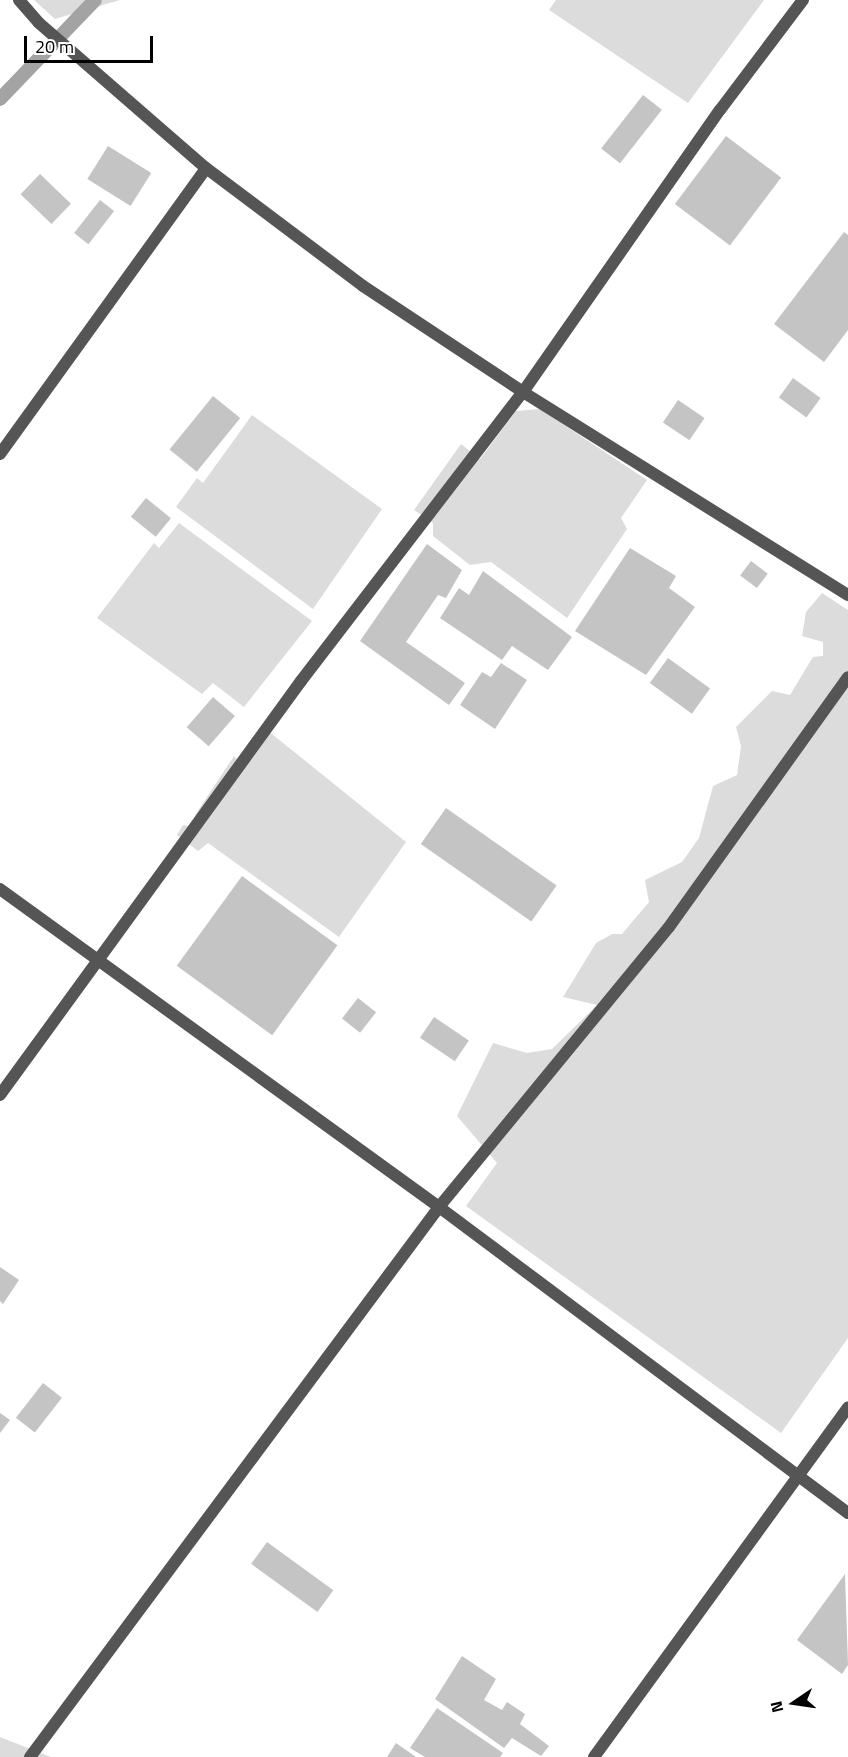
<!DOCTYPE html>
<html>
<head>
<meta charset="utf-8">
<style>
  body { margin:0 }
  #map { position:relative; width:848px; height:1757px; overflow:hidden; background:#fff; font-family:"Titillium Web",sans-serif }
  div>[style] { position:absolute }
  .green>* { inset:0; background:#dcdcdc }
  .stream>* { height:14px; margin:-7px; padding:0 7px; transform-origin:7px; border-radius:7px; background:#a3a3a3 }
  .building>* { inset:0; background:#c4c4c4; transform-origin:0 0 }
  .street>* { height:12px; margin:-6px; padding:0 6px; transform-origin:6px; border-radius:6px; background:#555 }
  span { translate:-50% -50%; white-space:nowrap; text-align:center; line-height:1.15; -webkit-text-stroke:5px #fff; paint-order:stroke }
  .north { position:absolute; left:764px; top:1673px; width:60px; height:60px; -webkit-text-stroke:4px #fff; paint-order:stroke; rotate:257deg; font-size:16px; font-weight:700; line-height:24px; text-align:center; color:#000 }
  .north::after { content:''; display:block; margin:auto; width:21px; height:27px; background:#000; clip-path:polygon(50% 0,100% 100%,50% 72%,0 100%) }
  .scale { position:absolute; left:24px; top:36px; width:129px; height:27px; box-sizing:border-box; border:3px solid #000; border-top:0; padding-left:8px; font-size:18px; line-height:21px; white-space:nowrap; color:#000; -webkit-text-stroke:4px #fff; paint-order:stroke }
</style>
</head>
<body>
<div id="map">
  <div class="green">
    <i style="clip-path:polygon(34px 0,120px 0,55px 19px)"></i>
    <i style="clip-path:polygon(556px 0,764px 0,688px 103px,549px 10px)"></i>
    <i style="clip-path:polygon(540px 409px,647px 480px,621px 518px,627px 529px,567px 618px,491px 562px,470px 565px,433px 536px,433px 523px,414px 510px,461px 444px,480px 459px,516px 411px)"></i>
    <i style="clip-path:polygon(252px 415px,382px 509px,313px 609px,176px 507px,197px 478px,203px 483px)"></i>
    <i style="clip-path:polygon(179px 523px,312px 621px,244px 707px,213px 683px,202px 694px,97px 618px,154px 543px,159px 548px)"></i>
    <i style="clip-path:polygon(822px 593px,848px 610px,848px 1338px,781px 1433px,466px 1206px,497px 1163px,457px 1116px,493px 1043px,527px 1053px,552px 1049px,597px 1005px,563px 997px,596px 943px,612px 934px,622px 934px,649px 902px,645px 880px,682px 862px,699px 838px,713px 786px,737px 775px,741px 746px,736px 727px,772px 691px,790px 695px,813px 657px,823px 656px,823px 642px,802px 636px,806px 612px)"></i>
    <i style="clip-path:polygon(262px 726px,406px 842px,339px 937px,208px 843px,198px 851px,177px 835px,183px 825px,198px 828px,202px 822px,195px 815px,234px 756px,244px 767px,252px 758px,247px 745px)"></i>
    <i style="clip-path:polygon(0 1737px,51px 1757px,0 1757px)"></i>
  </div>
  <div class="stream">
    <i style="left:0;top:99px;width:137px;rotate:-46.2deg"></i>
  </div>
  <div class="building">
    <i style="left:643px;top:95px;width:24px;height:68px;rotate:38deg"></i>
    <i style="left:726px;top:136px;width:69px;height:85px;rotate:37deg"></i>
    <i style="left:108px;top:146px;width:51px;height:39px;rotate:32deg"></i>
    <i style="left:40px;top:174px;width:43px;height:28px;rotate:44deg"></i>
    <i style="left:100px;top:200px;width:18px;height:42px;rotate:38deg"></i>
    <i style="clip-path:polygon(844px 232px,848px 235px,848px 330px,824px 362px,774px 324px)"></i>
    <i style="left:793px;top:378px;width:34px;height:24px;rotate:36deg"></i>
    <i style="left:213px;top:396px;width:35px;height:69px;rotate:39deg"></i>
    <i style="left:678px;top:400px;width:32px;height:27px;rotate:34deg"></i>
    <i style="left:146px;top:498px;width:32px;height:24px;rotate:39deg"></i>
    <i style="clip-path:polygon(427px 544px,462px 570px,446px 598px,438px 595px,406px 642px,465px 683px,449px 705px,360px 641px)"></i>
    <i style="clip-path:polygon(630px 548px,676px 576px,669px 588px,695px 607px,646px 675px,575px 631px)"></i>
    <i style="left:751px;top:561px;width:21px;height:18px;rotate:37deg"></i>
    <i style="clip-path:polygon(483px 571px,572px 637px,548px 670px,512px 646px,502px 660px,440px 618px,459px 588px,469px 595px)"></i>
    <i style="left:668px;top:658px;width:52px;height:31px;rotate:36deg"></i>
    <i style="clip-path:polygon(501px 663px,527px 680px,495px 729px,460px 705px,482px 672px,491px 677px)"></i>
    <i style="left:213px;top:697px;width:29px;height:40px;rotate:41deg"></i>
    <i style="left:446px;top:808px;width:135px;height:44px;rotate:35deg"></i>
    <i style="left:242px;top:876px;width:118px;height:111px;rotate:36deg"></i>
    <i style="left:358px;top:998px;width:23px;height:26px;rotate:38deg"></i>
    <i style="left:434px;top:1017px;width:42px;height:25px;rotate:34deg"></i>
    <i style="clip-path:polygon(0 1267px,19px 1280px,3px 1304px,0 1301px)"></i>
    <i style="left:43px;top:1383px;width:24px;height:44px;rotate:38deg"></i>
    <i style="clip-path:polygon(0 1413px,10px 1420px,0 1433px)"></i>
    <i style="left:267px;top:1542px;width:82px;height:27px;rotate:36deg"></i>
    <i style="clip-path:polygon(845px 1574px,848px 1665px,842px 1674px,797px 1640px)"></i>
    <i style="clip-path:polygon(462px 1656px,496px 1679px,484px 1700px,502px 1710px,507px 1702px,525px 1714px,520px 1724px,549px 1746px,541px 1756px,512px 1738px,504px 1748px,435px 1699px)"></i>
    <i style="clip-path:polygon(437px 1708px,503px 1753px,500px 1757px,425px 1757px,410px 1748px)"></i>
    <i style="clip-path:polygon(396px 1743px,416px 1757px,387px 1757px)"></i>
  </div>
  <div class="street">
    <i style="left:19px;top:0;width:30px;rotate:49deg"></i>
    <i style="left:39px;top:23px;width:221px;rotate:41deg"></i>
    <i style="left:206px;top:168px;width:196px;rotate:36.9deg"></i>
    <i style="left:363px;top:286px;width:192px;rotate:33.5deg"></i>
    <i style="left:523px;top:392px;width:383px;rotate:32deg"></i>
    <i style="left:0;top:454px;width:352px;rotate:-54.2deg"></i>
    <i style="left:0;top:889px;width:542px;rotate:35.92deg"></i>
    <i style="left:439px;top:1207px;width:511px;rotate:36.8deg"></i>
    <i style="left:0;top:1095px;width:512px;rotate:-53.98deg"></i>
    <i style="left:301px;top:681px;width:364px;rotate:-52.5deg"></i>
    <i style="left:523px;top:392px;width:344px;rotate:-55.1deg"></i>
    <i style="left:720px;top:110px;width:138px;rotate:-53deg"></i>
    <i style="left:30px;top:1757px;width:685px;rotate:-53.36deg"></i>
    <i style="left:439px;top:1207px;width:362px;rotate:-50.6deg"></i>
    <i style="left:669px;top:927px;width:307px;rotate:-54.4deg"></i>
    <i style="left:594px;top:1757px;width:432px;rotate:-54deg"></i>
  </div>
  <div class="north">N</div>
  <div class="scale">20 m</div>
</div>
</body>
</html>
